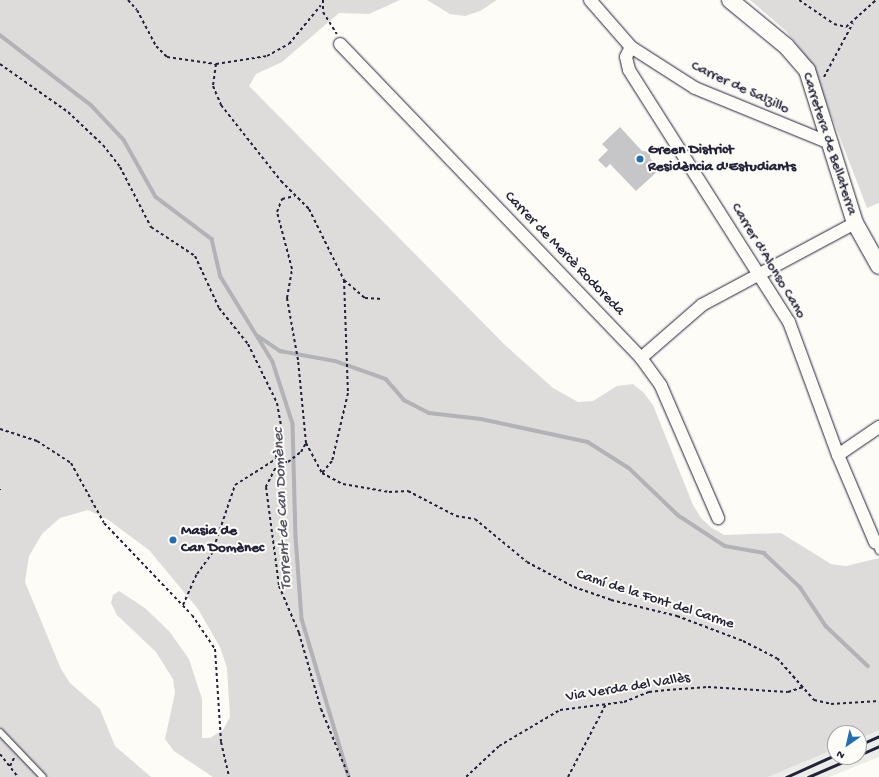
<!DOCTYPE html>
<html>
<head>
<meta charset="utf-8">
<style>
  body { margin:0 }
  #map { position:relative; width:879px; height:777px; overflow:hidden; background:#fdfcf7; font-family:"Gochi Hand",sans-serif }
  div>[style] { position:absolute }
  .built>* { inset:0; background:#ecece9 }
  .green>* { inset:0; background:#dddcdb }
  .stream>* { height:3.5px; margin:-1.75px; padding:0 1.75px; transform-origin:1.75px; border-radius:1.75px; background:#b2b2b7 }
  .building>* { inset:0; background:#c6c6c8 }
  .path>* { height:2px; margin-top:-1px; transform-origin:0; background:repeating-linear-gradient(90deg,#22223b 0 3px,transparent 0 6px) }
  .roads { filter:drop-shadow(0 0 1px #22223b) drop-shadow(0 0 1px #22223b) }
  .lane>* { height:6px; margin:-3px; padding:0 3px; transform-origin:3px; border-radius:3px; background:#fdfcf7 }
  .street>* { height:12px; margin:-6px; padding:0 6px; transform-origin:6px; border-radius:6px; background:#fdfcf7 }
  .secondary>* { height:16px; margin:-8px; padding:0 8px; transform-origin:8px; border-radius:8px; background:#fdfcf7 }
  .rail>* { height:3px; margin:-1.5px; padding:0 1.5px; transform-origin:1.5px; border-radius:1.5px; background:#22223b }
  .dots>* { width:11px; height:11px; translate:-50% -50%; box-sizing:border-box; border:2px solid #fdfcf7; border-radius:50% }
  span { translate:-50% -50%; white-space:nowrap; text-align:center; line-height:1.15; -webkit-text-stroke:4px #fdfcf7; paint-order:stroke }
  .street-label { font-size:15px; color:#22223b }
  .poi-label { font-size:15px; color:#22223b; font-weight:700 }
  .left { translate:0 -50%; text-align:left }
  .water-label { font-size:16px; color:#545466; font-style:italic }
  .north { position:absolute; left:827px; top:725px; width:40px; height:40px; box-sizing:border-box; background:#fdfcf7; border:1px solid #a5a5ac; border-radius:50%; rotate:214deg; font-size:11px; font-weight:700; line-height:16px; text-align:center; color:#22223b }
  .north::after { content:''; display:block; margin:auto; width:14px; height:18px; background:#1f6fb2; clip-path:polygon(50% 0,100% 100%,50% 72%,0 100%) }
</style>
</head>
<body>
<div id="map">
  <div class="built">
    <i style="clip-path:polygon(879px 730px,879px 757px,829px 777px,768px 777px,835px 749px,835px 757px,859px 757px,859px 739px)"></i>
  </div>
  <div class="green">
    <i style="clip-path:polygon(0 0,400px 0,369px 14px,339px 13px,282px 62px,256px 74px,249px 86px,505px 345px,553px 388px,578px 402px,593px 401px,617px 386px,633px 384px,644px 393px,653px 405px,693px 505px,701px 518px,712px 528px,724px 535px,781px 533px,831px 564px,846px 566px,879px 558px,879px 730px,859px 739px,859px 733px,835px 733px,835px 749px,768px 777px,213px 777px,174px 751px,165px 739px,175px 693px,173px 679px,156px 652px,117px 615px,111px 603px,113px 595px,119px 591px,145px 608px,169px 631px,189px 659px,202px 699px,202px 738px,210px 738px,223px 730px,230px 717px,227px 668px,220px 647px,198px 609px,149px 550px,107px 519px,88px 510px,60px 518px,42px 534px,29px 556px,25px 582px,61px 669px,70px 683px,100px 709px,115px 746px,151px 777px,0 777px)"></i>
    <i style="clip-path:polygon(427px 0,497px 0,480px 11px,465px 16px,450px 14px)"></i>
    <i style="clip-path:polygon(750px 0,879px 0,879px 203px,867px 208px,813px 68px,805px 55px,786px 31px)"></i>
  </div>
  <div class="stream">
    <i style="left:0;top:35px;width:115px;rotate:37.6deg"></i>
    <i style="left:91px;top:105px;width:48px;rotate:46.7deg"></i>
    <i style="left:124px;top:140px;width:65px;rotate:60.7deg"></i>
    <i style="left:156px;top:197px;width:70px;rotate:36.9deg"></i>
    <i style="left:212px;top:239px;width:39px;rotate:77deg"></i>
    <i style="left:221px;top:277px;width:100px;rotate:58.5deg"></i>
    <i style="left:273px;top:362px;width:65px;rotate:72.1deg"></i>
    <i style="left:293px;top:424px;width:113px;rotate:88.5deg"></i>
    <i style="left:296px;top:537px;width:82px;rotate:85.8deg"></i>
    <i style="left:302px;top:619px;width:165px;rotate:73.4deg"></i>
    <i style="left:258px;top:336px;width:27px;rotate:34deg"></i>
    <i style="left:280px;top:351px;width:56px;rotate:10.3deg"></i>
    <i style="left:335px;top:361px;width:54px;rotate:19.4deg"></i>
    <i style="left:386px;top:379px;width:28px;rotate:49deg"></i>
    <i style="left:404px;top:400px;width:28px;rotate:27deg"></i>
    <i style="left:429px;top:413px;width:52px;rotate:6.6deg"></i>
    <i style="left:481px;top:419px;width:109px;rotate:12.1deg"></i>
    <i style="left:588px;top:442px;width:49px;rotate:32.4deg"></i>
    <i style="left:629px;top:468px;width:68px;rotate:43.8deg"></i>
    <i style="left:678px;top:515px;width:56px;rotate:33.4deg"></i>
    <i style="left:725px;top:546px;width:40px;rotate:10deg"></i>
    <i style="left:764px;top:553px;width:50px;rotate:43.4deg"></i>
    <i style="left:800px;top:587px;width:47px;rotate:56.3deg"></i>
    <i style="left:826px;top:626px;width:58px;rotate:43.6deg"></i>
  </div>
  <div class="building">
    <i style="clip-path:polygon(620px 127px,642px 151px,650px 152px,650px 158px,660px 169px,636px 191px,610px 164px,606px 168px,598px 160px,608px 150px,602px 144px)"></i>
  </div>
  <div class="path">
    <i style="left:128px;top:0;width:13px;rotate:48deg"></i>
    <i style="left:137px;top:10px;width:41px;rotate:62.2deg"></i>
    <i style="left:156px;top:46px;width:16px;rotate:45deg"></i>
    <i style="left:167px;top:57px;width:49px;rotate:8.1deg"></i>
    <i style="left:216px;top:64px;width:52px;rotate:-8.9deg"></i>
    <i style="left:267px;top:56px;width:25px;rotate:-29deg"></i>
    <i style="left:289px;top:44px;width:50px;rotate:-50.6deg"></i>
    <i style="left:323px;top:0;width:12px;rotate:90deg"></i>
    <i style="left:323px;top:12px;width:26px;rotate:58deg"></i>
    <i style="left:799px;top:0;width:42px;rotate:34.4deg"></i>
    <i style="left:834px;top:24px;width:12px;rotate:14deg"></i>
    <i style="left:846px;top:27px;width:40px;rotate:-42deg"></i>
    <i style="left:0;top:64px;width:83px;rotate:35.2deg"></i>
    <i style="left:68px;top:112px;width:48px;rotate:43.3deg"></i>
    <i style="left:103px;top:145px;width:28px;rotate:52deg"></i>
    <i style="left:120px;top:167px;width:68px;rotate:62.7deg"></i>
    <i style="left:151px;top:227px;width:53px;rotate:33.4deg"></i>
    <i style="left:195px;top:256px;width:57px;rotate:65.2deg"></i>
    <i style="left:219px;top:308px;width:46px;rotate:51.1deg"></i>
    <i style="left:248px;top:344px;width:66px;rotate:63.8deg"></i>
    <i style="left:277px;top:403px;width:27px;rotate:80deg"></i>
    <i style="left:282px;top:430px;width:27px;rotate:103deg"></i>
    <i style="left:276px;top:456px;width:6px;rotate:72deg"></i>
    <i style="left:216px;top:64px;width:22px;rotate:98deg"></i>
    <i style="left:213px;top:86px;width:21px;rotate:67deg"></i>
    <i style="left:221px;top:105px;width:97px;rotate:51.7deg"></i>
    <i style="left:281px;top:181px;width:40px;rotate:45deg"></i>
    <i style="left:309px;top:209px;width:79px;rotate:63.8deg"></i>
    <i style="left:344px;top:280px;width:113px;rotate:88deg"></i>
    <i style="left:348px;top:393px;width:70px;rotate:103.2deg"></i>
    <i style="left:332px;top:461px;width:16px;rotate:130deg"></i>
    <i style="left:824px;top:77px;width:61px;rotate:-61.8deg"></i>
    <i style="left:344px;top:280px;width:28px;rotate:41deg"></i>
    <i style="left:365px;top:298px;width:18px;rotate:3deg"></i>
    <i style="left:0;top:429px;width:39px;rotate:18deg"></i>
    <i style="left:37px;top:441px;width:40px;rotate:32.9deg"></i>
    <i style="left:71px;top:463px;width:68px;rotate:61.2deg"></i>
    <i style="left:104px;top:523px;width:127px;rotate:46.3deg"></i>
    <i style="left:192px;top:615px;width:41px;rotate:55.9deg"></i>
    <i style="left:215px;top:649px;width:93px;rotate:86.3deg"></i>
    <i style="left:221px;top:742px;width:36px;rotate:77deg"></i>
    <i style="left:306px;top:443px;width:34px;rotate:62deg"></i>
    <i style="left:278px;top:462px;width:10px"></i>
    <i style="left:288px;top:462px;width:16px;rotate:-38deg"></i>
    <i style="left:301px;top:452px;width:10px;rotate:-61deg"></i>
    <i style="left:306px;top:443px;width:83px;rotate:-95.5deg"></i>
    <i style="left:298px;top:360px;width:63px;rotate:-100.1deg"></i>
    <i style="left:287px;top:298px;width:29px;rotate:-80deg"></i>
    <i style="left:292px;top:269px;width:59px;rotate:-104.7deg"></i>
    <i style="left:277px;top:212px;width:14px;rotate:-69deg"></i>
    <i style="left:282px;top:199px;width:13px;rotate:-13deg"></i>
    <i style="left:278px;top:463px;width:27px;rotate:117deg"></i>
    <i style="left:266px;top:487px;width:100px;rotate:82.5deg"></i>
    <i style="left:279px;top:586px;width:51px;rotate:66.9deg"></i>
    <i style="left:299px;top:633px;width:79px;rotate:73.9deg"></i>
    <i style="left:321px;top:709px;width:74px;rotate:67.6deg"></i>
    <i style="left:322px;top:473px;width:24px;rotate:28deg"></i>
    <i style="left:343px;top:484px;width:47px;rotate:9.9deg"></i>
    <i style="left:389px;top:492px;width:19px;rotate:-3deg"></i>
    <i style="left:408px;top:491px;width:54px;rotate:27.5deg"></i>
    <i style="left:456px;top:516px;width:19px;rotate:9deg"></i>
    <i style="left:475px;top:519px;width:67px;rotate:39.6deg"></i>
    <i style="left:527px;top:562px;width:53px;rotate:28deg"></i>
    <i style="left:574px;top:587px;width:39px;rotate:19deg"></i>
    <i style="left:611px;top:600px;width:68px;rotate:13.6deg"></i>
    <i style="left:677px;top:616px;width:71px;rotate:20.7deg"></i>
    <i style="left:743px;top:641px;width:38px;rotate:27deg"></i>
    <i style="left:777px;top:658px;width:56px;rotate:48.6deg"></i>
    <i style="left:814px;top:700px;width:17px;rotate:13deg"></i>
    <i style="left:831px;top:704px;width:48px;rotate:-3.6deg"></i>
    <i style="left:0;top:489px;width:1px;rotate:90deg"></i>
    <i style="left:183px;top:605px;width:34px;rotate:-66deg"></i>
    <i style="left:197px;top:574px;width:26px;rotate:-54deg"></i>
    <i style="left:212px;top:553px;width:72px;rotate:-71.3deg"></i>
    <i style="left:235px;top:485px;width:49px;rotate:-32.4deg"></i>
    <i style="left:0;top:754px;width:29px;rotate:52deg"></i>
    <i style="left:10px;top:766px;width:9px;rotate:-63deg"></i>
    <i style="left:466px;top:777px;width:45px;rotate:-43.2deg"></i>
    <i style="left:499px;top:746px;width:71px;rotate:-30.5deg"></i>
    <i style="left:560px;top:710px;width:64px;rotate:-7.1deg"></i>
    <i style="left:624px;top:702px;width:27px;rotate:-22deg"></i>
    <i style="left:649px;top:692px;width:18px;rotate:-6deg"></i>
    <i style="left:667px;top:690px;width:41px;rotate:-4.2deg"></i>
    <i style="left:708px;top:687px;width:80px;rotate:3.6deg"></i>
    <i style="left:788px;top:692px;width:16px;rotate:-18deg"></i>
    <i style="left:568px;top:777px;width:82px;rotate:-62.5deg"></i>
  </div>
  <div class="roads">
    <div class="lane">
      <i style="left:875px;top:542px;width:10px;rotate:66deg"></i>
      <i style="left:0;top:732px;width:62px;rotate:46.3deg"></i>
    </div>
    <div class="street">
      <i style="left:590px;top:0;width:62px;rotate:48.9deg"></i>
      <i style="left:631px;top:47px;width:76px;rotate:32.6deg"></i>
      <i style="left:695px;top:88px;width:148px;rotate:22.2deg"></i>
      <i style="left:340px;top:44px;width:435px;rotate:46.2deg"></i>
      <i style="left:641px;top:358px;width:34px;rotate:54deg"></i>
      <i style="left:661px;top:386px;width:144px;rotate:66.6deg"></i>
      <i style="left:631px;top:47px;width:11px;rotate:117deg"></i>
      <i style="left:626px;top:57px;width:13px;rotate:77deg"></i>
      <i style="left:629px;top:70px;width:299px;rotate:57.6deg"></i>
      <i style="left:789px;top:322px;width:142px;rotate:69.8deg"></i>
      <i style="left:838px;top:455px;width:95px;rotate:67deg"></i>
      <i style="left:641px;top:358px;width:81px;rotate:-41deg"></i>
      <i style="left:702px;top:305px;width:174px;rotate:-28.2deg"></i>
      <i style="left:838px;top:455px;width:50px;rotate:-34.3deg"></i>
    </div>
    <div class="secondary">
      <i style="left:730px;top:0;width:72px;rotate:39.4deg"></i>
      <i style="left:786px;top:46px;width:32px;rotate:49deg"></i>
      <i style="left:807px;top:70px;width:160px;rotate:72.6deg"></i>
      <i style="left:855px;top:223px;width:49px;rotate:60.8deg"></i>
    </div>
  </div>
  <div class="rail">
    <i style="left:859px;top:745px;width:22px;rotate:-24deg"></i>
    <i style="left:859px;top:755px;width:22px;rotate:-24deg"></i>
    <i style="left:786px;top:777px;width:54px;rotate:-24.2deg"></i>
    <i style="left:808px;top:777px;width:50px;rotate:-23.5deg"></i>
  </div>
  <div class="dots">
    <i style="left:640px;top:159px;background:#1f6fb2"></i>
    <i style="left:173px;top:540px;background:#1f6fb2"></i>
  </div>
  <div class="street-label">
    <span style="left:740px;top:88px;rotate:25deg">Carrer de Salzillo</span>
    <span style="left:829px;top:144px;rotate:72deg">Carretera de Bellaterra</span>
    <span style="left:564px;top:254px;rotate:46deg">Carrer de Mercè Rodoreda</span>
    <span style="left:768px;top:261px;rotate:59deg">Carrer d'Alonso Cano</span>
    <span style="left:655px;top:600px;rotate:18deg">Camí de la Font del Carme</span>
    <span style="left:628px;top:688px;rotate:-9deg">Via Verda del Vallès</span>
  </div>
  <div class="poi-label">
    <span class="left" style="left:648px;top:159px">Green District<br>Residència d'Estudiants</span>
    <span class="left" style="left:181px;top:540px">Masia de<br>Can Domènec</span>
  </div>
  <div class="water-label">
    <span style="left:284px;top:509px;rotate:-93deg">Torrent de Can Domènec</span>
  </div>
  <div class="north">N</div>
</div>
</body>
</html>
